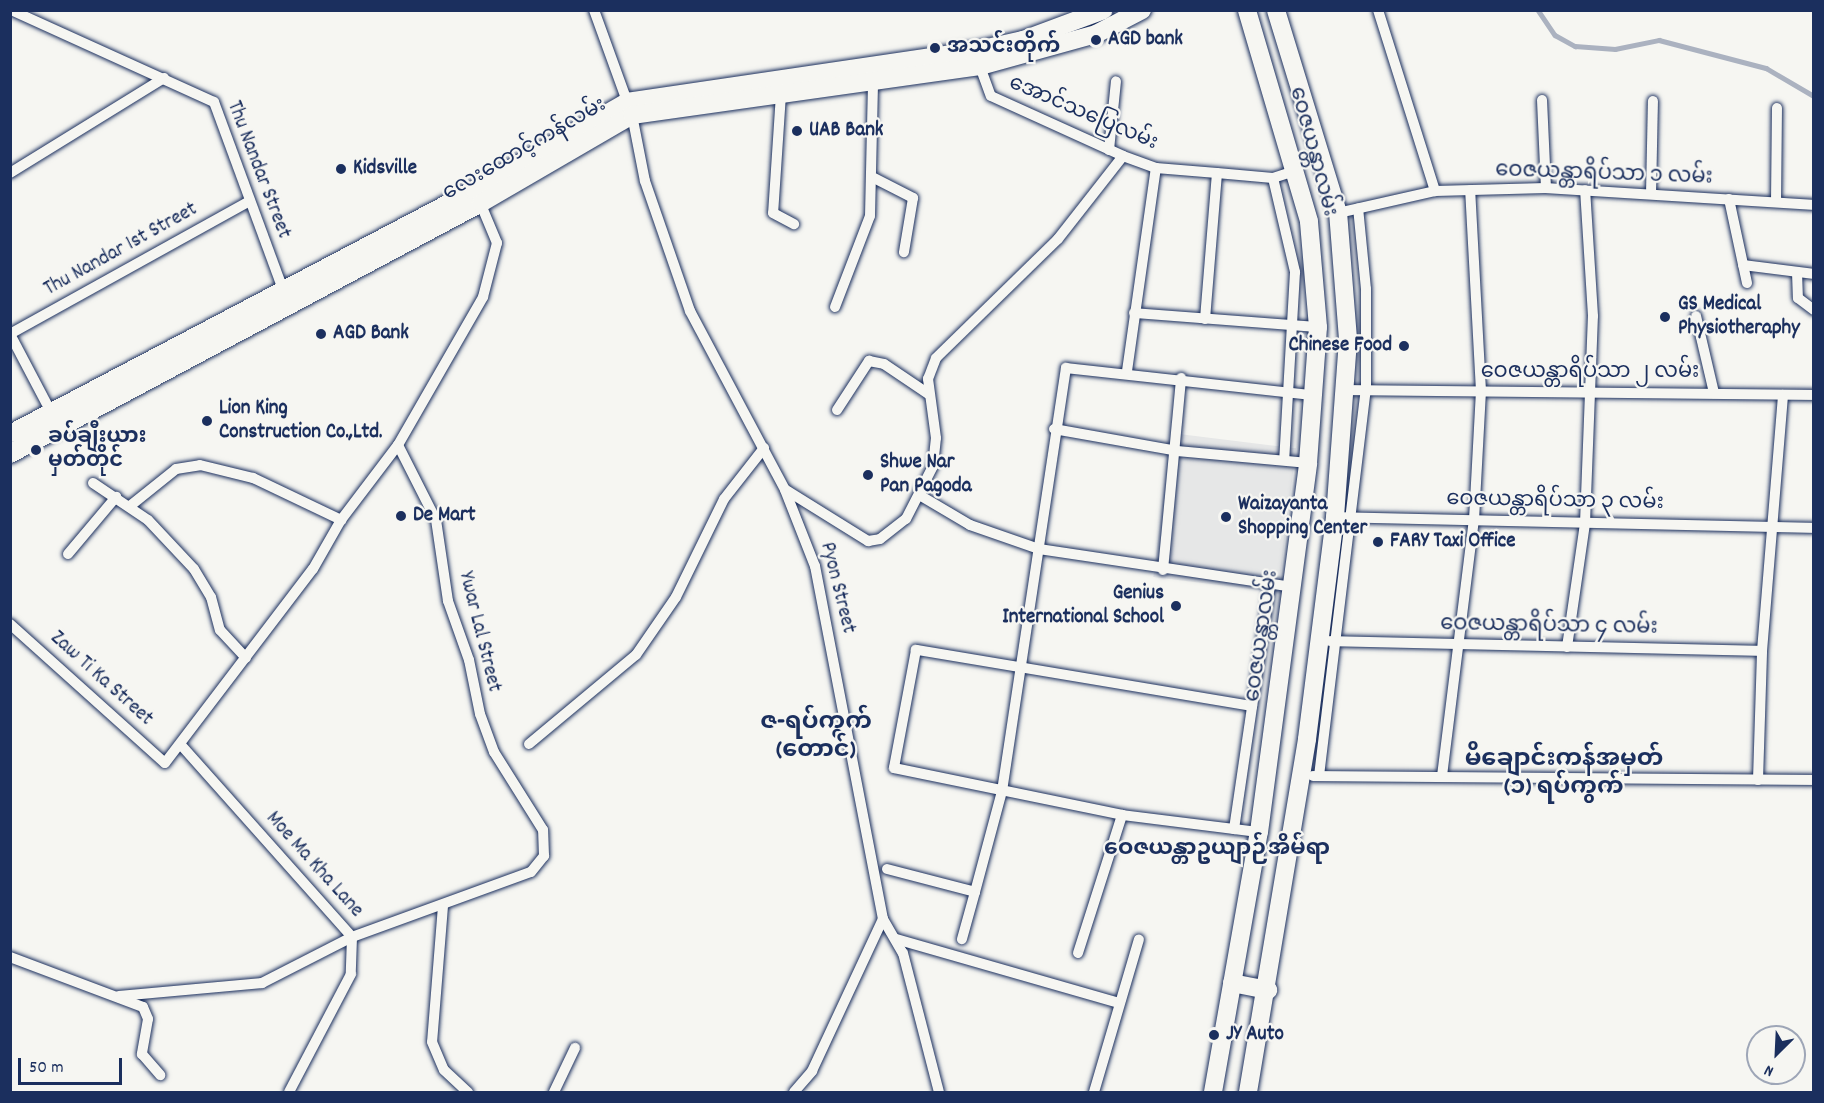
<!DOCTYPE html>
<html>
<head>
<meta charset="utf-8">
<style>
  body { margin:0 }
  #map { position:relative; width:1824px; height:1103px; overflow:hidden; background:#f6f6f2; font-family:Dekko,"Noto Sans Myanmar",sans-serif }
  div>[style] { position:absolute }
  .built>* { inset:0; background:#e6e7e7; transform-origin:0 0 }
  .stream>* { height:4.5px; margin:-2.25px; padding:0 2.25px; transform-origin:2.25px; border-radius:2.25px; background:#abb2c0 }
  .roads { filter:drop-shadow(0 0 2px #1b2f5e) drop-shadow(0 0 2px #1b2f5e) }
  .street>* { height:10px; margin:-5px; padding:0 5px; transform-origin:5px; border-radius:5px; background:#f6f6f2 }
  .primary>* { height:18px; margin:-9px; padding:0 9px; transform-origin:9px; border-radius:9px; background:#f6f6f2 }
  .dots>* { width:16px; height:16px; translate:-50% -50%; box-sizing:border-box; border:3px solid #f6f6f2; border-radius:50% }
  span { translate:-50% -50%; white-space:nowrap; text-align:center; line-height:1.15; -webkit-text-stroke:4.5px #f6f6f2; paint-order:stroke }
  .poi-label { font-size:21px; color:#1b2f5e; font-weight:700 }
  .left { translate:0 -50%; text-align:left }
  .right { translate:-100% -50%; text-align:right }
  .street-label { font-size:21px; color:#1b2f5e }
  .neighbourhood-label { font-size:22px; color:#1b2f5e; font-weight:700 }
  .quarter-label { font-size:24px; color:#1b2f5e; font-weight:700 }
  .frame { position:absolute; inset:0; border:12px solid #1b2f5e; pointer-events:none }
  .north { position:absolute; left:1746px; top:1025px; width:60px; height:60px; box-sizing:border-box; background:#f6f6f2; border:2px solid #9ea6b7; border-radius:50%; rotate:204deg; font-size:16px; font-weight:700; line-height:24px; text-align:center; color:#1b2f5e }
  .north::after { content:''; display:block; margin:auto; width:21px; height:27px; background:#1b2f5e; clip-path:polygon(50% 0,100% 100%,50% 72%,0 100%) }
  .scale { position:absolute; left:18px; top:1058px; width:104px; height:27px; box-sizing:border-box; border:3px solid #1b2f5e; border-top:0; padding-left:8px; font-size:18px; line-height:21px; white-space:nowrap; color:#1b2f5e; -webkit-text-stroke:4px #f6f6f2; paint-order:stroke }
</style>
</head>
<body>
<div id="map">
  <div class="built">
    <i style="left:1171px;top:433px;width:126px;height:145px;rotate:7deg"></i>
  </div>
  <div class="stream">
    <i style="left:1538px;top:10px;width:30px;rotate:56deg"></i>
    <i style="left:1555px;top:35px;width:23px;rotate:29deg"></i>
    <i style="left:1575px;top:46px;width:40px;rotate:4.3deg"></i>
    <i style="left:1615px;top:49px;width:45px;rotate:-11.6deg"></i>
    <i style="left:1659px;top:40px;width:111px;rotate:14.7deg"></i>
    <i style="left:1766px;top:68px;width:56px;rotate:30.3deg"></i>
  </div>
  <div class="roads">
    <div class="street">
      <i style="left:11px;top:10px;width:223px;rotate:24.4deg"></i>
      <i style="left:214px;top:102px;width:206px;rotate:69.8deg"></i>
      <i style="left:594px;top:10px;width:112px;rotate:70.1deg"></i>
      <i style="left:632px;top:115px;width:67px;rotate:78.9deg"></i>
      <i style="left:645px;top:181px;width:138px;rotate:70.9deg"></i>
      <i style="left:690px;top:311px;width:203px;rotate:62deg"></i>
      <i style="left:785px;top:490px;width:82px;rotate:68.5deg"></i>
      <i style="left:815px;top:566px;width:359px;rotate:79.1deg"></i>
      <i style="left:883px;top:919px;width:39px;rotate:60deg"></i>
      <i style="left:903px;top:953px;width:144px;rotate:75.5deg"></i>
      <i style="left:1378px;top:10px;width:190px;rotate:72.5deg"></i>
      <i style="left:978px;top:61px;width:37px;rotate:70deg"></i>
      <i style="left:991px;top:96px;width:145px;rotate:24.4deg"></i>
      <i style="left:1123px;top:156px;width:35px;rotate:20deg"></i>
      <i style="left:1156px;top:168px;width:61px;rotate:4.7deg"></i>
      <i style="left:1217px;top:173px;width:56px;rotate:5.1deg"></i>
      <i style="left:1273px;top:178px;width:25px;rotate:-18deg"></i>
      <i style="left:781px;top:94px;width:119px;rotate:93.8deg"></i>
      <i style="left:773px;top:213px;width:24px;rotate:28deg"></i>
      <i style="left:1542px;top:100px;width:88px;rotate:87.4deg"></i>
      <i style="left:1109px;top:150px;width:69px;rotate:-84.2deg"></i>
      <i style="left:10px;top:173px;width:181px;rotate:-31.7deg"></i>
      <i style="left:874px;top:178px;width:44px;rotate:27.1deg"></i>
      <i style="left:913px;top:198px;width:55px;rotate:99.5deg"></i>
      <i style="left:1273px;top:178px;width:97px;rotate:76.8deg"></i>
      <i style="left:1295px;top:272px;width:188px;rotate:93.3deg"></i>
      <i style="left:1651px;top:194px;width:93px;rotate:-88.8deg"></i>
      <i style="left:1729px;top:199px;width:86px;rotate:77.9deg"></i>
      <i style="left:1776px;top:202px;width:94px;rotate:-89.4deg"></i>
      <i style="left:1338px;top:213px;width:99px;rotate:-12.8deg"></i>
      <i style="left:1435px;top:191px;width:111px;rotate:-1.5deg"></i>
      <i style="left:1546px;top:188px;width:269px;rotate:3.6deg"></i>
      <i style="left:1743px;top:265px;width:72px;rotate:7.2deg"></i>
      <i style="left:1797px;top:272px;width:26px;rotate:88deg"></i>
      <i style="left:1798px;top:298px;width:20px;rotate:37deg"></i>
      <i style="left:835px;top:307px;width:97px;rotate:-69deg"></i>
      <i style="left:870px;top:216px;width:133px;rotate:-88.7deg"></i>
      <i style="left:1134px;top:313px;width:185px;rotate:4.4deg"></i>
      <i style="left:1696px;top:316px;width:79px;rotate:76.8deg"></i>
      <i style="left:1205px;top:319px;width:146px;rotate:-85.3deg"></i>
      <i style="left:10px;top:334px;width:274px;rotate:-29deg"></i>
      <i style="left:10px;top:334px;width:93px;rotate:62.3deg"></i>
      <i style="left:1127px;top:371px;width:205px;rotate:-81.9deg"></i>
      <i style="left:1346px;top:390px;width:468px;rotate:0.6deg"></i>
      <i style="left:837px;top:410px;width:59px;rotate:-56.9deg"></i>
      <i style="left:869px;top:361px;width:15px;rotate:11deg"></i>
      <i style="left:884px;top:364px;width:55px;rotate:34deg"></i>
      <i style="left:1054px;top:429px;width:125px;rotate:10.1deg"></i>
      <i style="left:1177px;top:451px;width:132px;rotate:5.2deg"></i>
      <i style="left:93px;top:483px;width:66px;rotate:33.9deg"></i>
      <i style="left:148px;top:520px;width:67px;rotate:46.8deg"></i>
      <i style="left:194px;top:569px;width:33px;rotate:59deg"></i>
      <i style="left:211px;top:597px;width:34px;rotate:75deg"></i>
      <i style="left:220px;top:630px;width:38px;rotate:47deg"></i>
      <i style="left:786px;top:490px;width:97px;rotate:31.9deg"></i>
      <i style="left:868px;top:541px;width:12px;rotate:-9deg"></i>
      <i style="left:880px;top:539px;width:33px;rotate:-38deg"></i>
      <i style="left:906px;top:519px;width:59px;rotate:-63deg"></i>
      <i style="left:933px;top:466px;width:28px;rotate:-84deg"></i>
      <i style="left:936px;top:438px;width:60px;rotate:-97.7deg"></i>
      <i style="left:928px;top:379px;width:22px;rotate:-69deg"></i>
      <i style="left:936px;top:358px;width:170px;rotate:-44.3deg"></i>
      <i style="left:1058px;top:239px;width:105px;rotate:-51.9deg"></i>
      <i style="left:921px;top:496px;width:57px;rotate:30.6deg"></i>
      <i style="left:970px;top:525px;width:73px;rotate:19.2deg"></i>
      <i style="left:1039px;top:549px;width:256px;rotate:8.5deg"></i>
      <i style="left:130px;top:506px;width:59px;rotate:-38.8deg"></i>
      <i style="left:176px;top:469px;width:24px;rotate:-9deg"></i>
      <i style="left:200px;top:465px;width:55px;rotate:13.8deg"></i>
      <i style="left:253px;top:478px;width:98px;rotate:25.5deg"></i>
      <i style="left:1335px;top:517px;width:479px;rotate:1.3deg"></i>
      <i style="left:68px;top:554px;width:75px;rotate:-49.9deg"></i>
      <i style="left:1163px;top:570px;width:193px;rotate:-84.6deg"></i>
      <i style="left:10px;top:624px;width:208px;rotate:41.9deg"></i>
      <i style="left:165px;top:763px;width:244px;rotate:-52.7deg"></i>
      <i style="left:313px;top:569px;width:56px;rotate:-60.3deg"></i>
      <i style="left:341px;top:520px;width:94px;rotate:-52.8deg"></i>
      <i style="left:1330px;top:641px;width:432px;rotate:1.3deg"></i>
      <i style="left:1567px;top:647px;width:125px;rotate:-81.7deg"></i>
      <i style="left:1585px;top:523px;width:207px;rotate:-87.8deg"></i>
      <i style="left:1593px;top:316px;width:126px;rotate:-93.6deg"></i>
      <i style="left:1252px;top:706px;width:341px;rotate:-170.5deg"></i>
      <i style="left:916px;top:650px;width:120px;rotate:100.6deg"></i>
      <i style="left:894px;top:768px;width:233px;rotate:11.6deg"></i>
      <i style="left:1122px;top:815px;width:138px;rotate:7.1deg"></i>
      <i style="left:529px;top:744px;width:139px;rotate:-39.8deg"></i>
      <i style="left:636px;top:655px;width:70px;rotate:-55.4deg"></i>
      <i style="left:676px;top:597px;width:109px;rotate:-63.9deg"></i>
      <i style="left:724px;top:499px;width:65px;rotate:-51.9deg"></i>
      <i style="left:181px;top:745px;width:257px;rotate:48.3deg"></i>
      <i style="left:352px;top:937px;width:37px;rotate:92deg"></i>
      <i style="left:351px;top:974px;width:133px;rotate:117.7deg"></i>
      <i style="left:1313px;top:776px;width:501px;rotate:0.46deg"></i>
      <i style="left:1319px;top:776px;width:389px;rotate:-83.1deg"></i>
      <i style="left:1366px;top:390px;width:101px;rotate:-90deg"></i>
      <i style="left:1366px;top:289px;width:81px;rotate:-95.6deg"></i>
      <i style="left:1442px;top:776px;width:258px;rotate:-82.9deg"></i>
      <i style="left:1474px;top:520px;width:129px;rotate:-86.9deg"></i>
      <i style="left:1481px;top:391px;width:201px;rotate:-93.1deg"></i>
      <i style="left:1758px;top:780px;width:129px;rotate:-88.2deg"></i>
      <i style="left:1762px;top:651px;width:257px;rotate:-85.3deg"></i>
      <i style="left:1234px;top:829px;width:248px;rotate:-81.6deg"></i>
      <i style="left:887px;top:869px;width:91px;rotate:14.6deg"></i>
      <i style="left:975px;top:892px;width:49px;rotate:105.5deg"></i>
      <i style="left:975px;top:892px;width:105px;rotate:-75deg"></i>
      <i style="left:1002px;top:791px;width:428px;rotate:-81.4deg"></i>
      <i style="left:1066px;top:368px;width:247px;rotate:6.3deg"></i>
      <i style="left:443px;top:906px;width:136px;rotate:94.6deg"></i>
      <i style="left:432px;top:1042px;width:30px;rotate:67deg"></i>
      <i style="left:444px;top:1070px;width:33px;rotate:43deg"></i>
      <i style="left:896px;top:939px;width:232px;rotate:16deg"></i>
      <i style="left:1078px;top:953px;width:145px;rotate:-72.3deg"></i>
      <i style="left:10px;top:957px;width:142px;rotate:20.6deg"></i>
      <i style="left:143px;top:1007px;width:13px;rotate:67deg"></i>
      <i style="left:148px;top:1019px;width:36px;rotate:100deg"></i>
      <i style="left:142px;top:1054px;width:28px;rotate:49deg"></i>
      <i style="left:119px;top:996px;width:144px;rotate:-5.2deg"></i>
      <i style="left:262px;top:983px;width:101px;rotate:-27.1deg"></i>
      <i style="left:352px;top:937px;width:190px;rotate:-20deg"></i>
      <i style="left:531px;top:872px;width:21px;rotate:-51deg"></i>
      <i style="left:544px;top:856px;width:26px;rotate:-92deg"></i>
      <i style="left:543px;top:830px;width:92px;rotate:-122.1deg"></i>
      <i style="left:494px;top:752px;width:40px;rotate:-110.2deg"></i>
      <i style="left:480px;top:714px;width:55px;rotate:-101.5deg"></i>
      <i style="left:469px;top:660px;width:63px;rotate:-109.6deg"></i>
      <i style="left:448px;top:601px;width:82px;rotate:-98.4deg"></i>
      <i style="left:436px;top:520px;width:84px;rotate:-116.9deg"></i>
      <i style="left:398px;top:445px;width:171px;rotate:-60.1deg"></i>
      <i style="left:483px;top:297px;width:56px;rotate:-75.5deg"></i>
      <i style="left:497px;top:243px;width:47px;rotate:-112.7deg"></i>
      <i style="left:554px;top:1092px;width:49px;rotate:-64.5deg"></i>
      <i style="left:794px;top:1092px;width:28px;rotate:-49deg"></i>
      <i style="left:812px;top:1071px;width:168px;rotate:-65deg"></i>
      <i style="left:1094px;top:1092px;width:159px;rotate:-73.6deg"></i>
    </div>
    <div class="primary">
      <i style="left:10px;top:434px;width:524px;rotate:-27.74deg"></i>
      <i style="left:474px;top:190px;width:177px;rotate:-29.9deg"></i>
      <i style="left:627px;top:102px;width:351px;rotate:-8.4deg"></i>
      <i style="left:974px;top:51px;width:50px;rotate:-12.7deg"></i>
      <i style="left:1023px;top:40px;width:86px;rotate:-20.3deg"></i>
      <i style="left:10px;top:454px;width:534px;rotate:-28.05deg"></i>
      <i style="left:481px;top:203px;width:175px;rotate:-30.2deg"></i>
      <i style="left:632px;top:115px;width:351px;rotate:-8deg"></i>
      <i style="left:980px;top:66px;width:120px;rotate:-15.4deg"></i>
      <i style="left:1096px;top:34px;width:52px;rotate:-27.6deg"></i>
      <i style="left:1232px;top:983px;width:37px;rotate:11deg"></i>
      <i style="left:1213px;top:1092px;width:264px;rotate:-80deg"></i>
      <i style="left:1259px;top:832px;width:372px;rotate:-82.4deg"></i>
      <i style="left:1308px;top:463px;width:136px;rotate:-85.8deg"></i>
      <i style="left:1318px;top:327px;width:106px;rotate:-94.9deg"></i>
      <i style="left:1309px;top:221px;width:220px;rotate:-106.4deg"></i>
      <i style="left:1248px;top:1092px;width:358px;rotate:-80.5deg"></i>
      <i style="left:1307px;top:739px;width:224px;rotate:-82.8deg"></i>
      <i style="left:1335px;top:517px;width:178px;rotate:-85.8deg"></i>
      <i style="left:1348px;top:339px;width:126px;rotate:-94.5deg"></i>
      <i style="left:1338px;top:213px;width:212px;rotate:-107deg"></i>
    </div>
  </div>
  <div class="dots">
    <i style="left:1096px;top:40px;background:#1b2f5e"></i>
    <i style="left:935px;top:48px;background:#1b2f5e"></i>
    <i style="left:797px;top:131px;background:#1b2f5e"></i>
    <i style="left:341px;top:169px;background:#1b2f5e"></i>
    <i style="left:1665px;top:317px;background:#1b2f5e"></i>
    <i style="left:321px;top:334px;background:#1b2f5e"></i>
    <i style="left:1404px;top:346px;background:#1b2f5e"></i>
    <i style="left:207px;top:421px;background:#1b2f5e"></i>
    <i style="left:36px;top:450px;background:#1b2f5e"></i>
    <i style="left:868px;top:475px;background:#1b2f5e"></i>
    <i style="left:401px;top:516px;background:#1b2f5e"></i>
    <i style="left:1226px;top:517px;background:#1b2f5e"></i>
    <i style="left:1378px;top:542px;background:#1b2f5e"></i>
    <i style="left:1176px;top:606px;background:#1b2f5e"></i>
    <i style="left:1214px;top:1035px;background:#1b2f5e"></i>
  </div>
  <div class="poi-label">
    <span class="left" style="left:1108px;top:40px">AGD bank</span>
    <span class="left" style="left:947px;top:48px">အသင်းတိုက်</span>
    <span class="left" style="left:809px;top:131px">UAB Bank</span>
    <span class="left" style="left:353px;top:169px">Kidsville</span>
    <span class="left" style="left:1678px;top:317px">GS Medical<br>Physiotheraphy</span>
    <span class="left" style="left:333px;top:334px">AGD Bank</span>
    <span class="right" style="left:1392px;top:346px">Chinese Food</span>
    <span class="left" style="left:219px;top:421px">Lion King<br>Construction Co.,Ltd.</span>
    <span class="left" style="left:48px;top:450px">ခပ်ချီးယား<br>မှတ်တိုင်</span>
    <span class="left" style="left:880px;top:475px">Shwe Nar<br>Pan Pagoda</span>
    <span class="left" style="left:1238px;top:517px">Waizayanta<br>Shopping Center</span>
    <span class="left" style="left:413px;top:516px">De Mart</span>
    <span class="left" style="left:1390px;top:542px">FARY Taxi Office</span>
    <span class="right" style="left:1164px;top:606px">Genius<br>International School</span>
    <span class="left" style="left:1226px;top:1035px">JY Auto</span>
  </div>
  <div class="street-label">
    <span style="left:1083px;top:114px;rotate:23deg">အောင်သပြေလမ်း</span>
    <span style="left:525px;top:150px;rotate:-30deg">လေးထောင့်ကန်လမ်း</span>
    <span style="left:1312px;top:152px;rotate:75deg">ဝေဇယန္တာလမ်း</span>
    <span style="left:258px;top:170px;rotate:69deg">Thu Nandar Street</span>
    <span style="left:1604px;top:175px;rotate:2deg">ဝေဇယန္တာရိပ်သာ ၁ လမ်း</span>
    <span style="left:121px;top:250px;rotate:-29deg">Thu Nandar 1st Street</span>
    <span style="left:1590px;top:373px">ဝေဇယန္တာရိပ်သာ ၂ လမ်း</span>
    <span style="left:1555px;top:502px;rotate:1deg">ဝေဇယန္တာရိပ်သာ ၃ လမ်း</span>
    <span style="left:837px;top:588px;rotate:76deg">Pyon Street</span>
    <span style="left:1549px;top:627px;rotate:1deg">ဝေဇယန္တာရိပ်သာ ၄ လမ်း</span>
    <span style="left:479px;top:632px;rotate:76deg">Ywar Lal Street</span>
    <span style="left:1263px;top:636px;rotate:-82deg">ဝေဇယန္တာလမ်း</span>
    <span style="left:101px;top:679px;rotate:42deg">Zaw Ti Ka Street</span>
    <span style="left:314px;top:865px;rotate:48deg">Moe Ma Kha Lane</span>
  </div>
  <div class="neighbourhood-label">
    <span style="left:1217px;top:850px">ဝေဇယန္တာဥယျာဉ်အိမ်ရာ</span>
  </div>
  <div class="quarter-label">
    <span style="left:816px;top:738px">ဇ-ရပ်ကွက်<br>(တောင်)</span>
    <span style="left:1564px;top:775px">မိချောင်းကန်အမှတ်<br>(၁) ရပ်ကွက်</span>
  </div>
  <div class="frame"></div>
  <div class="north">N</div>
  <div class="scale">50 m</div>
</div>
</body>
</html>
